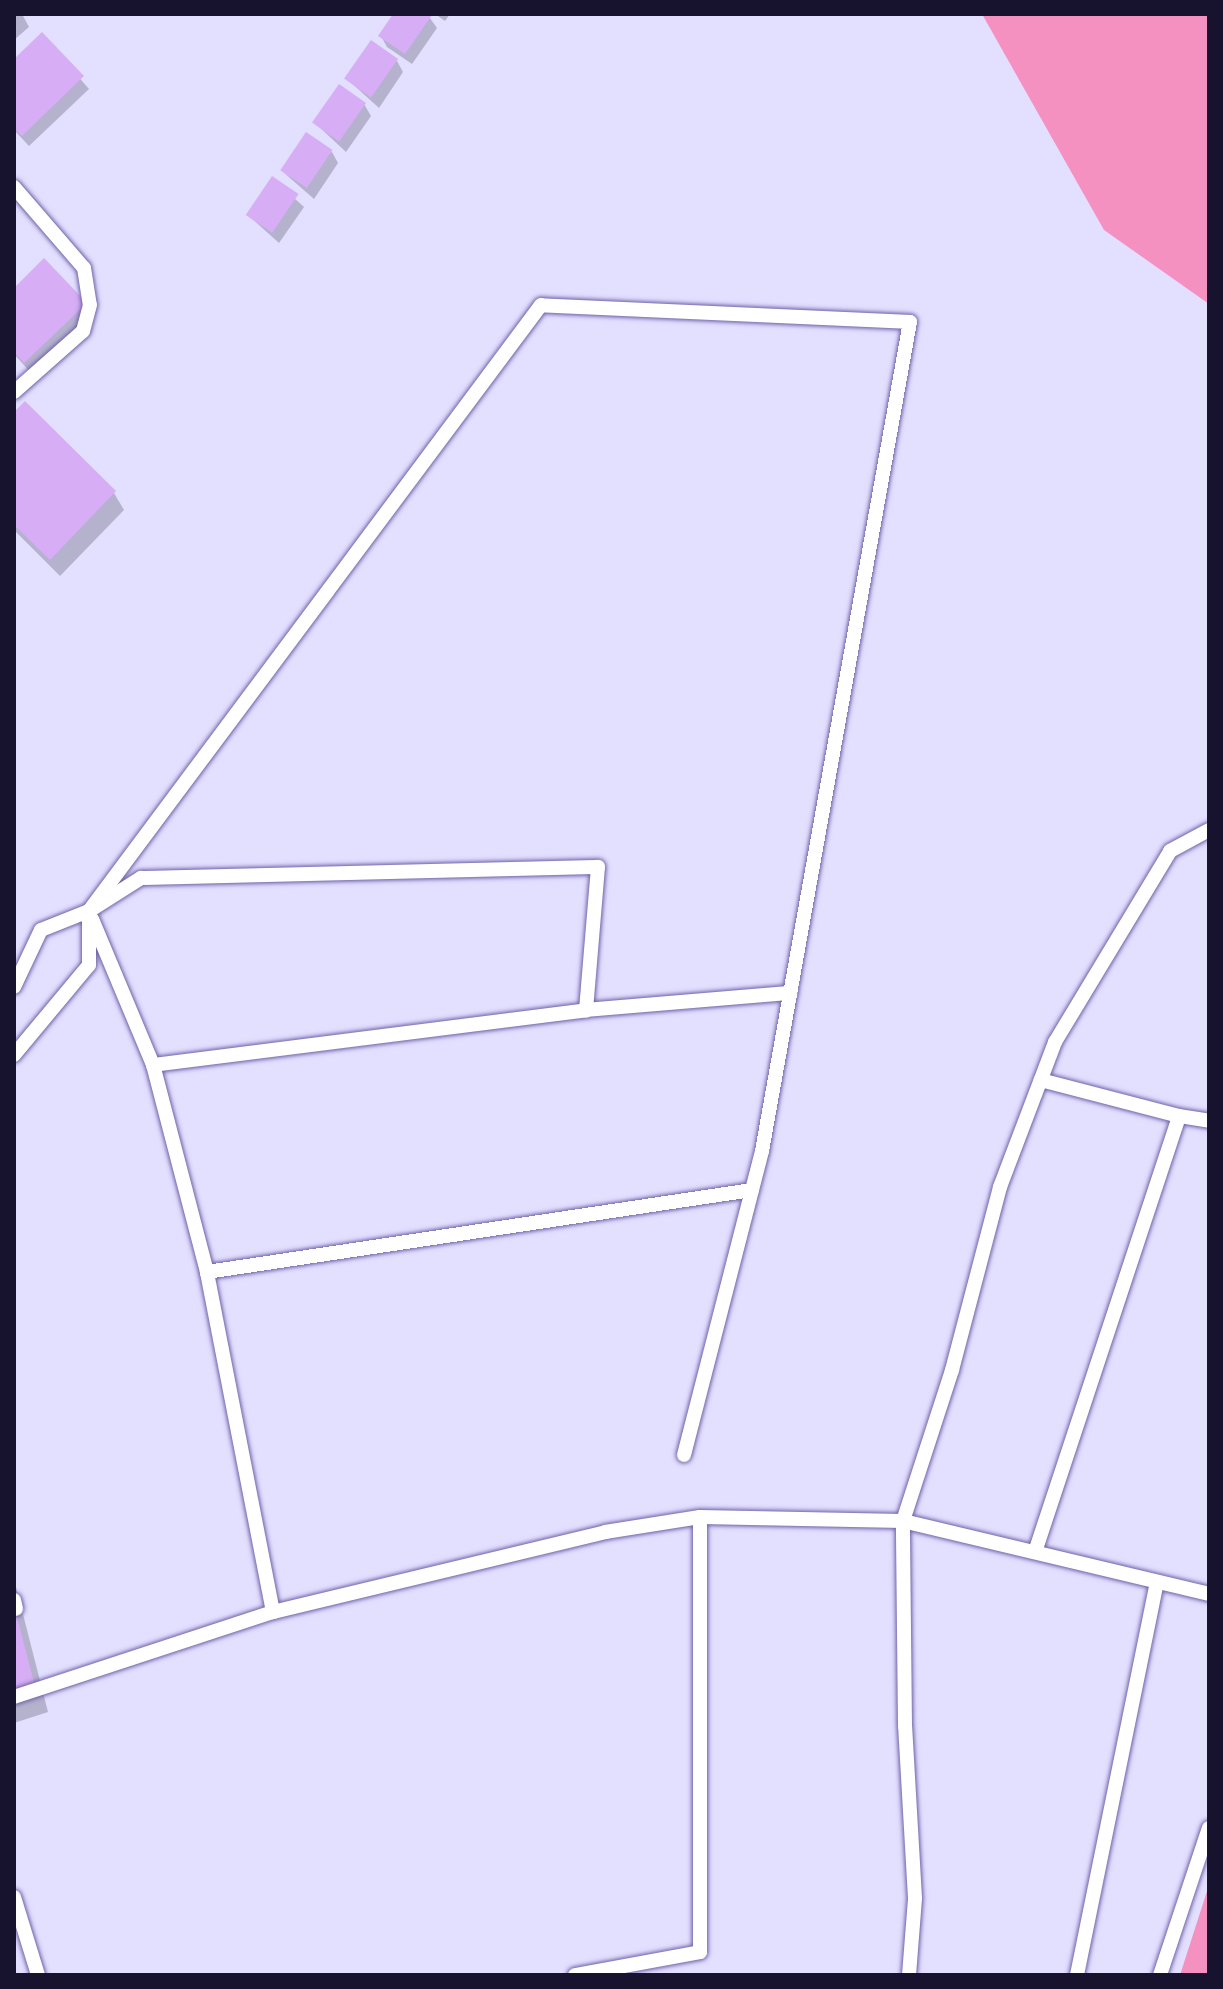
<!DOCTYPE html>
<html>
<head>
<meta charset="utf-8">
<style>
  body { margin:0 }
  #map { position:relative; width:1223px; height:1989px; overflow:hidden; background:#e2dfff; font-family:Poppins,sans-serif }
  div>[style] { position:absolute }
  .forest>* { inset:0; background:#f591c1 }
  .shadow>* { inset:0; background:#0003 }
  .building>* { inset:0; background:#d7adf5; transform-origin:0 0 }
  .roads { filter:drop-shadow(0 0 2px #6f62a8) drop-shadow(0 0 2px #6f62a8) }
  .lane>* { height:14px; margin:-7px; padding:0 7px; transform-origin:7px; border-radius:7px; background:#fff }
  span { translate:-50% -50%; white-space:nowrap; text-align:center; line-height:1.15; -webkit-text-stroke:7px #fff; paint-order:stroke }
  .frame { position:absolute; inset:0; border:16px solid #17122d; pointer-events:none }
</style>
</head>
<body>
<div id="map">
  <div class="forest">
    <i style="clip-path:polygon(982px 14px,1209px 14px,1209px 304px,1104px 230px)"></i>
    <i style="clip-path:polygon(1209px 1885px,1209px 1975px,1180px 1975px)"></i>
  </div>
  <div class="shadow">
    <i style="clip-path:polygon(14px 14px,22px 14px,29px 27px,14px 40px)"></i>
    <i style="clip-path:polygon(396px 14px,427px 14px,437px 28px,412px 64px,387px 47px,381px 36px)"></i>
    <i style="clip-path:polygon(435px 14px,450px 14px,445px 21px)"></i>
    <i style="clip-path:polygon(42px 35px,89px 89px,29px 146px,14px 130px,14px 62px)"></i>
    <i style="clip-path:polygon(397px 61px,403px 72px,379px 108px,347px 79px)"></i>
    <i style="clip-path:polygon(364px 104px,371px 116px,346px 152px,315px 123px)"></i>
    <i style="clip-path:polygon(332px 152px,338px 163px,314px 199px,282px 171px)"></i>
    <i style="clip-path:polygon(272px 178px,304px 207px,279px 243px,248px 215px)"></i>
    <i style="clip-path:polygon(14px 290px,85px 304px,92px 315px,31px 373px,14px 354px)"></i>
    <i style="clip-path:polygon(25px 404px,114px 493px,124px 510px,60px 576px,14px 530px,14px 415px)"></i>
    <i style="clip-path:polygon(14px 1579px,48px 1712px,14px 1723px)"></i>
  </div>
  <div class="building">
    <i style="clip-path:polygon(393px 14px,432px 15px,405px 54px,378px 36px)"></i>
    <i style="clip-path:polygon(42px 32px,84px 76px,22px 136px,14px 128px,14px 59px)"></i>
    <i style="left:371px;top:40px;width:33px;height:47px;rotate:35deg"></i>
    <i style="left:339px;top:84px;width:33px;height:47px;rotate:35deg"></i>
    <i style="left:306px;top:132px;width:32px;height:46px;rotate:34deg"></i>
    <i style="left:272px;top:176px;width:32px;height:47px;rotate:34deg"></i>
    <i style="clip-path:polygon(44px 258px,87px 303px,24px 363px,14px 352px,14px 288px)"></i>
    <i style="clip-path:polygon(25px 401px,116px 491px,50px 560px,14px 525px,14px 412px)"></i>
    <i style="clip-path:polygon(14px 1606px,36px 1690px,14px 1697px)"></i>
  </div>
  <div class="roads">
    <div class="lane">
      <i style="left:14px;top:187px;width:107px;rotate:49.2deg"></i>
      <i style="left:84px;top:268px;width:37px;rotate:81deg"></i>
      <i style="left:90px;top:305px;width:27px;rotate:105deg"></i>
      <i style="left:83px;top:331px;width:92px;rotate:138.5deg"></i>
      <i style="left:92px;top:919px;width:158px;rotate:67.3deg"></i>
      <i style="left:14px;top:987px;width:63px;rotate:-64.7deg"></i>
      <i style="left:41px;top:930px;width:52px;rotate:-21.6deg"></i>
      <i style="left:14px;top:1055px;width:117px;rotate:-50.2deg"></i>
      <i style="left:89px;top:965px;width:54px;rotate:-90deg"></i>
      <i style="left:1179px;top:1116px;width:30px;rotate:9deg"></i>
      <i style="left:207px;top:1272px;width:214px;rotate:-104.6deg"></i>
      <i style="left:153px;top:1065px;width:436px;rotate:-7.2deg"></i>
      <i style="left:684px;top:1455px;width:314px;rotate:-75.6deg"></i>
      <i style="left:762px;top:1151px;width:842px;rotate:-79.88deg"></i>
      <i style="left:910px;top:322px;width:369px;rotate:-177.4deg"></i>
      <i style="left:541px;top:305px;width:756px;rotate:126.72deg"></i>
      <i style="left:89px;top:911px;width:62px;rotate:-32.4deg"></i>
      <i style="left:141px;top:878px;width:457px;rotate:-1.4deg"></i>
      <i style="left:598px;top:867px;width:144px;rotate:94.8deg"></i>
      <i style="left:586px;top:1010px;width:205px;rotate:-4.8deg"></i>
      <i style="left:1035px;top:1552px;width:459px;rotate:-71.7deg"></i>
      <i style="left:1179px;top:1116px;width:143px;rotate:-165.4deg"></i>
      <i style="left:14px;top:1600px;width:9px;rotate:77deg"></i>
      <i style="left:273px;top:1612px;width:346px;rotate:-101deg"></i>
      <i style="left:207px;top:1272px;width:551px;rotate:-8.56deg"></i>
      <i style="left:14px;top:1697px;width:273px;rotate:-18.2deg"></i>
      <i style="left:273px;top:1612px;width:342px;rotate:-13.5deg"></i>
      <i style="left:605px;top:1532px;width:96px;rotate:-9deg"></i>
      <i style="left:700px;top:1517px;width:203px;rotate:1.1deg"></i>
      <i style="left:903px;top:1521px;width:315px;rotate:13.4deg"></i>
      <i style="left:14px;top:1897px;width:82px;rotate:72.9deg"></i>
      <i style="left:575px;top:1975px;width:127px;rotate:-10.4deg"></i>
      <i style="left:700px;top:1952px;width:435px;rotate:-90deg"></i>
      <i style="left:909px;top:1975px;width:77px;rotate:-85.5deg"></i>
      <i style="left:915px;top:1898px;width:172px;rotate:-93.3deg"></i>
      <i style="left:905px;top:1726px;width:205px;rotate:-90.6deg"></i>
      <i style="left:903px;top:1521px;width:159px;rotate:-72deg"></i>
      <i style="left:952px;top:1370px;width:189px;rotate:-75.3deg"></i>
      <i style="left:1000px;top:1187px;width:155px;rotate:-69.2deg"></i>
      <i style="left:1055px;top:1042px;width:223px;rotate:-58.9deg"></i>
      <i style="left:1170px;top:851px;width:44px;rotate:-28.3deg"></i>
      <i style="left:1077px;top:1975px;width:401px;rotate:-78.5deg"></i>
      <i style="left:1160px;top:1975px;width:155px;rotate:-71.6deg"></i>
    </div>
  </div>
  <div class="frame"></div>
</div>
</body>
</html>
